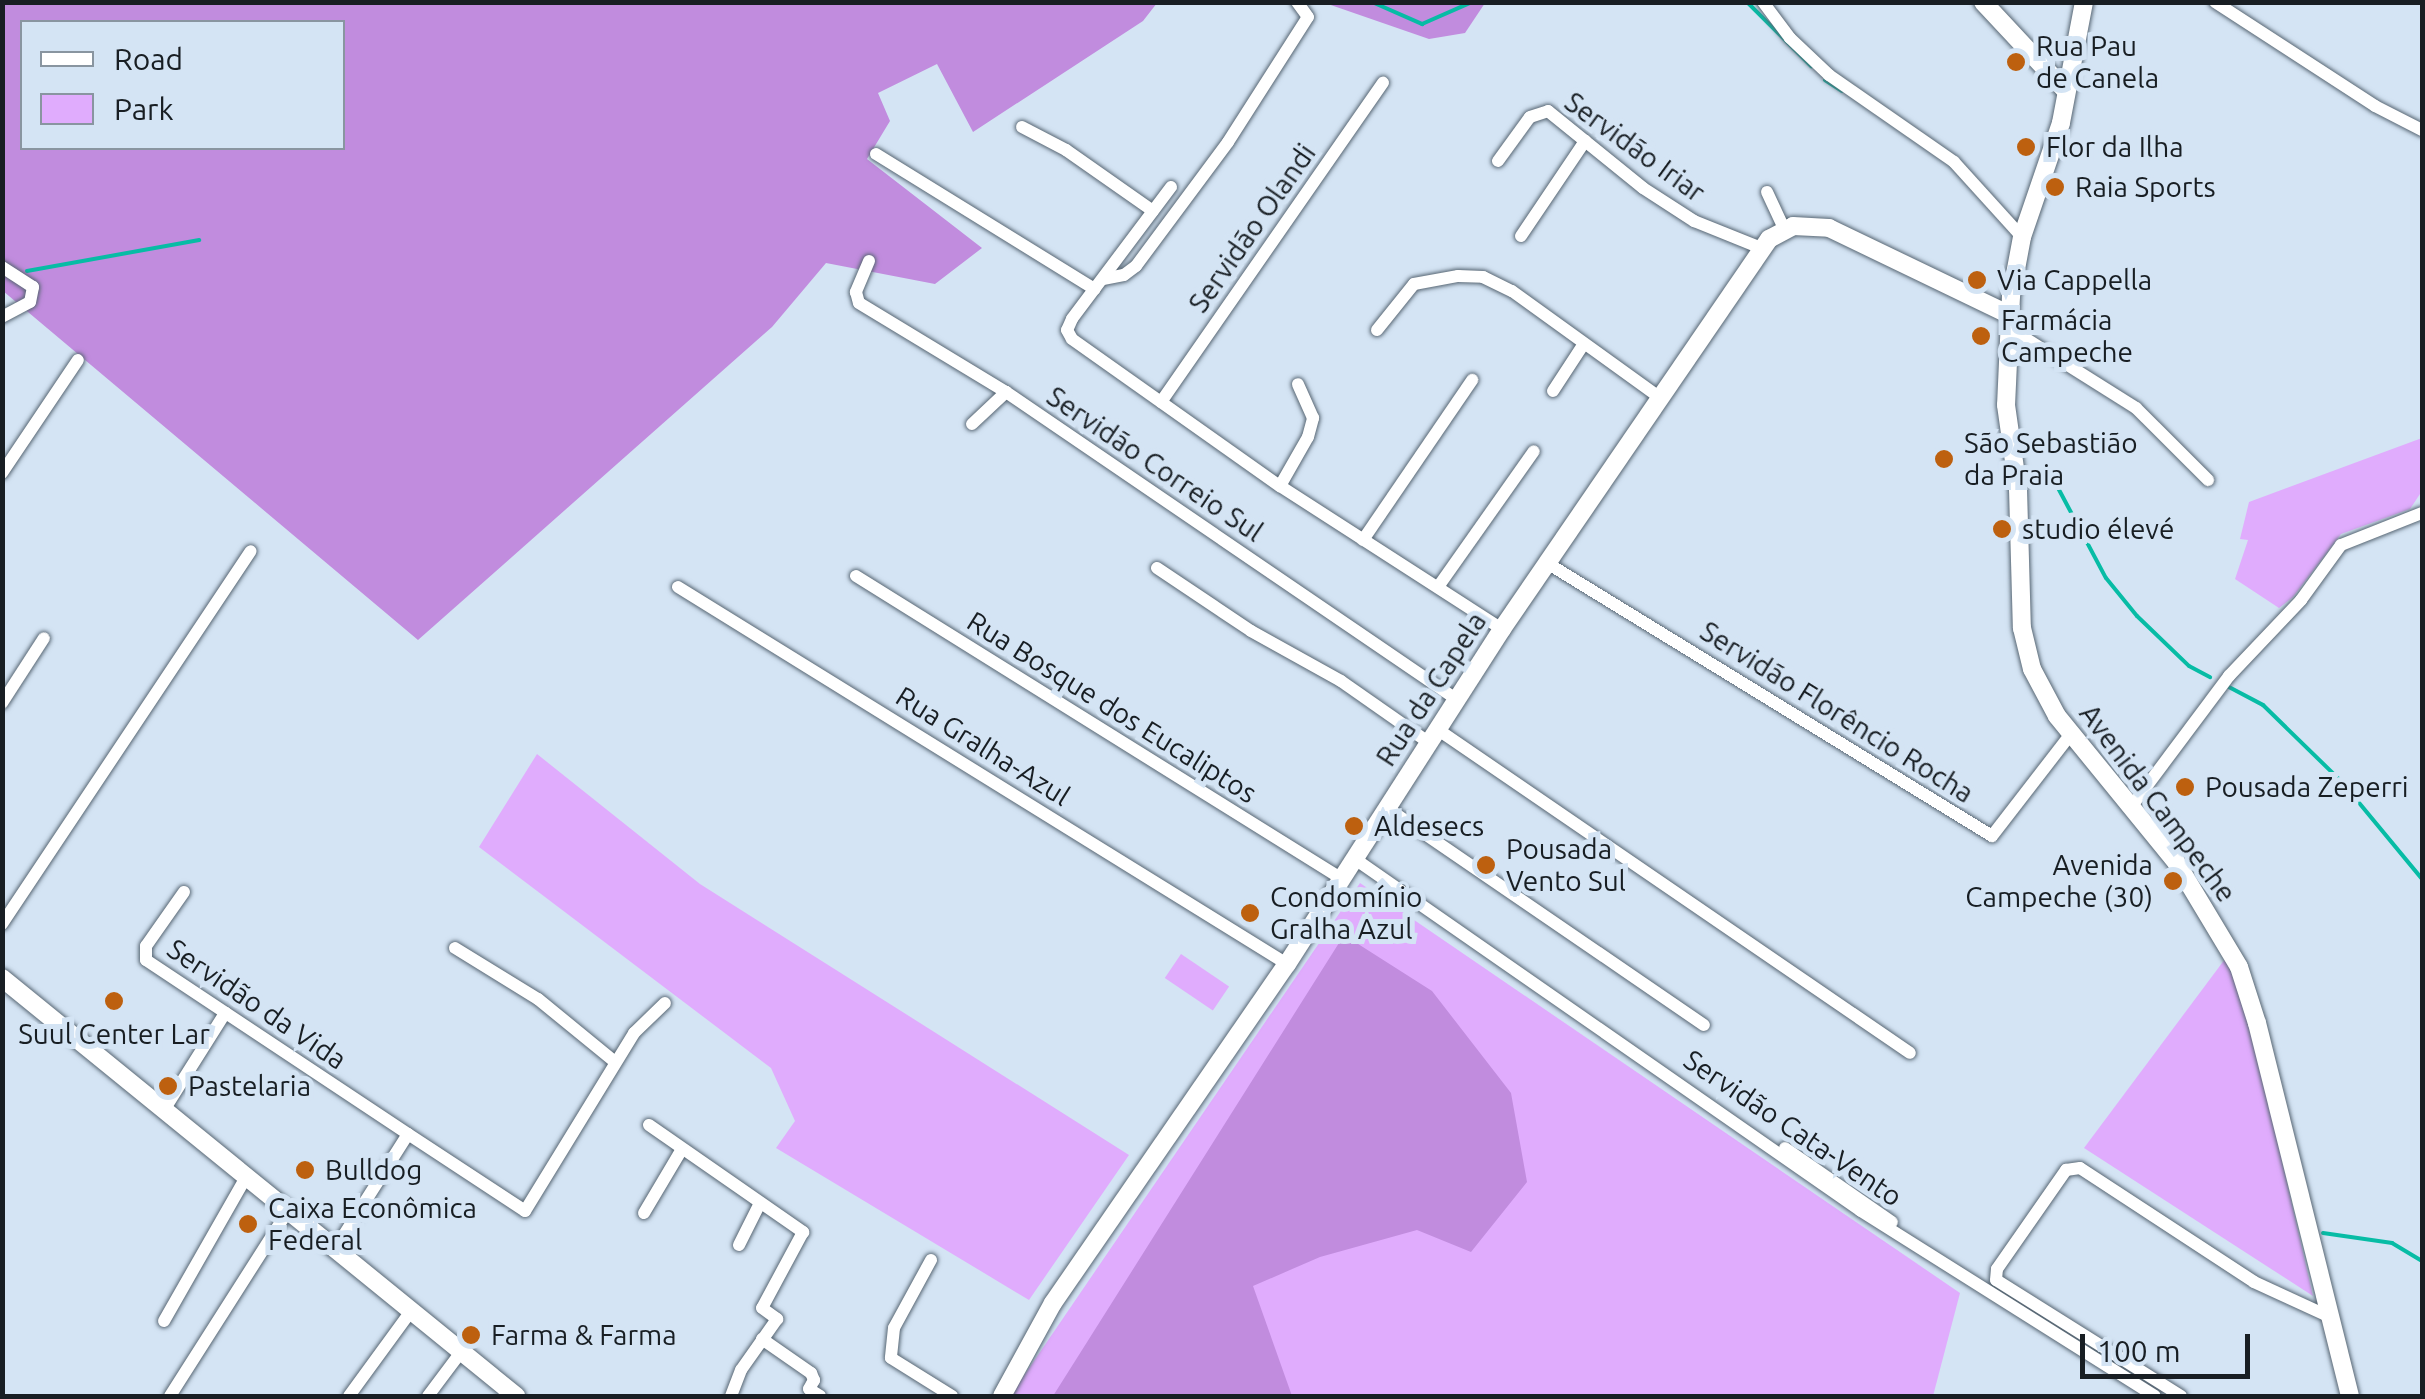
<!DOCTYPE html>
<html>
<head>
<meta charset="utf-8">
<style>
  body { margin:0 }
  #map { position:relative; width:2425px; height:1399px; overflow:hidden; background:#d4e4f4; font-family:Ubuntu,sans-serif }
  div>[style] { position:absolute }
  .green>* { inset:0; background:#e0acfd; transform-origin:0 0 }
  .forest>* { inset:0; background:#c18cde }
  .stream>* { height:4px; margin:-2px; padding:0 2px; transform-origin:2px; border-radius:2px; background:#07bca5 }
  .roads { filter:drop-shadow(0 0 2px #576673) drop-shadow(0 0 2px #576673) }
  .street>* { height:12px; margin:-6px; padding:0 6px; transform-origin:6px; border-radius:6px; background:#fff }
  .secondary>* { height:18px; margin:-9px; padding:0 9px; transform-origin:9px; border-radius:9px; background:#fff }
  .dots>* { width:28px; height:28px; translate:-50% -50%; box-sizing:border-box; border:5px solid #d4e4f4; border-radius:50% }
  span { translate:-50% -50%; white-space:nowrap; text-align:center; line-height:1.15; -webkit-text-stroke:10px #d4e4f4; paint-order:stroke }
  .poi-label { font-size:28px; color:#181e23 }
  .left { translate:0 -50%; text-align:left }
  .right { translate:-100% -50%; text-align:right }
  .street-label { font-size:28px; color:#181e23 }
  .frame { position:absolute; inset:0; border:5px solid #181e23; pointer-events:none }
  .legend { position:absolute; left:20px; top:20px; width:325px; height:130px; box-sizing:border-box; background:#d4e4f4; border:2px solid #8995a0; margin:0; padding:12px 18px; list-style:none; font-size:30px; color:#181e23 }
  .legend li { display:flex; align-items:center; gap:20px; height:50px }
  .legend b { width:50px; border:2px solid #8995a0 }
  .scale { position:absolute; left:2080px; top:1334px; width:170px; height:45px; box-sizing:border-box; border:5px solid #181e23; border-top:0; padding-left:12px; font-size:30px; line-height:35px; white-space:nowrap; color:#181e23; -webkit-text-stroke:8px #d4e4f4; paint-order:stroke }
</style>
</head>
<body>
<div id="map">
  <div class="green">
    <i style="clip-path:polygon(2422px 438px,2422px 491px,2410px 509px,2341px 534px,2293px 597px,2279px 608px,2235px 579px,2248px 540px,2240px 539px,2249px 502px)"></i>
    <i style="clip-path:polygon(537px 754px,700px 884px,1129px 1155px,1029px 1300px,776px 1148px,795px 1121px,771px 1068px,479px 847px)"></i>
    <i style="clip-path:polygon(1360px 883px,1960px 1293px,1933px 1396px,1010px 1396px)"></i>
    <i style="left:1181px;top:954px;width:58px;height:29px;rotate:34deg"></i>
    <i style="clip-path:polygon(2225px 959px,2246px 1005px,2313px 1296px,2084px 1148px)"></i>
  </div>
  <div class="forest">
    <i style="clip-path:polygon(evenodd,3px 3px,1157px 3px,1143px 21px,973px 132px,937px 64px,878px 93px,890px 121px,867px 159px,982px 248px,935px 284px,826px 263px,772px 327px,418px 640px,3px 291px,3px 3px,22px 22px,342px 22px,342px 148px,22px 148px,22px 22px)"></i>
    <i style="clip-path:polygon(1325px 3px,1485px 3px,1465px 33px,1429px 39px)"></i>
    <i style="clip-path:polygon(1344px 935px,1432px 991px,1511px 1093px,1527px 1182px,1471px 1252px,1417px 1230px,1320px 1257px,1253px 1286px,1292px 1396px,1053px 1396px)"></i>
  </div>
  <div class="stream">
    <i style="left:1372px;top:2px;width:55px;rotate:23.7deg"></i>
    <i style="left:1422px;top:24px;width:55px;rotate:-23.7deg"></i>
    <i style="left:1747px;top:2px;width:91px;rotate:45deg"></i>
    <i style="left:1825px;top:80px;width:20px;rotate:33deg"></i>
    <i style="left:27px;top:271px;width:175px;rotate:-10.2deg"></i>
    <i style="left:2057px;top:486px;width:104px;rotate:62deg"></i>
    <i style="left:2106px;top:578px;width:49px;rotate:50.8deg"></i>
    <i style="left:2137px;top:616px;width:72px;rotate:43.9deg"></i>
    <i style="left:2189px;top:666px;width:24px;rotate:28deg"></i>
    <i style="left:2227px;top:686px;width:41px;rotate:27.8deg"></i>
    <i style="left:2263px;top:705px;width:109px;rotate:44.3deg"></i>
    <i style="left:2341px;top:781px;width:127px;rotate:50.4deg"></i>
    <i style="left:2323px;top:1233px;width:70px;rotate:8.2deg"></i>
    <i style="left:2392px;top:1243px;width:35px;rotate:31deg"></i>
  </div>
  <div class="roads">
    <div class="street">
      <i style="left:1763px;top:2px;width:45px;rotate:53.1deg"></i>
      <i style="left:1790px;top:38px;width:54px;rotate:43.5deg"></i>
      <i style="left:1829px;top:75px;width:152px;rotate:34.8deg"></i>
      <i style="left:1954px;top:162px;width:101px;rotate:47.8deg"></i>
      <i style="left:2215px;top:2px;width:191px;rotate:33deg"></i>
      <i style="left:2375px;top:106px;width:53px;rotate:27.1deg"></i>
      <i style="left:1022px;top:127px;width:50px;rotate:27.6deg"></i>
      <i style="left:1066px;top:150px;width:106px;rotate:35deg"></i>
      <i style="left:876px;top:154px;width:257px;rotate:31.7deg"></i>
      <i style="left:1498px;top:161px;width:54px;rotate:-54deg"></i>
      <i style="left:1530px;top:117px;width:19px;rotate:-18deg"></i>
      <i style="left:1548px;top:111px;width:122px;rotate:39deg"></i>
      <i style="left:1643px;top:188px;width:61px;rotate:32.9deg"></i>
      <i style="left:1694px;top:221px;width:72px;rotate:21.9deg"></i>
      <i style="left:1171px;top:187px;width:165px;rotate:126.9deg"></i>
      <i style="left:1072px;top:319px;width:12px;rotate:114deg"></i>
      <i style="left:1067px;top:330px;width:10px;rotate:61deg"></i>
      <i style="left:1072px;top:339px;width:255px;rotate:35.3deg"></i>
      <i style="left:1280px;top:486px;width:264px;rotate:32.8deg"></i>
      <i style="left:1767px;top:192px;width:40px;rotate:65deg"></i>
      <i style="left:1521px;top:236px;width:115px;rotate:-56deg"></i>
      <i style="left:869px;top:261px;width:34px;rotate:113deg"></i>
      <i style="left:856px;top:292px;width:11px;rotate:75deg"></i>
      <i style="left:859px;top:303px;width:172px;rotate:31.2deg"></i>
      <i style="left:1006px;top:392px;width:545px;rotate:34.3deg"></i>
      <i style="left:2px;top:267px;width:37px;rotate:33deg"></i>
      <i style="left:33px;top:287px;width:15px;rotate:101deg"></i>
      <i style="left:30px;top:302px;width:32px;rotate:152deg"></i>
      <i style="left:1103px;top:279px;width:21px;rotate:-11deg"></i>
      <i style="left:1124px;top:275px;width:15px;rotate:-37deg"></i>
      <i style="left:1136px;top:266px;width:154px;rotate:-53.4deg"></i>
      <i style="left:1228px;top:142px;width:148px;rotate:-57.4deg"></i>
      <i style="left:1308px;top:17px;width:19px;rotate:-126deg"></i>
      <i style="left:2009px;top:328px;width:150px;rotate:32.2deg"></i>
      <i style="left:2136px;top:408px;width:102px;rotate:45deg"></i>
      <i style="left:1377px;top:330px;width:59px;rotate:-51.2deg"></i>
      <i style="left:1414px;top:284px;width:45px;rotate:-10.3deg"></i>
      <i style="left:1458px;top:276px;width:25px;rotate:2deg"></i>
      <i style="left:1483px;top:277px;width:32px;rotate:26deg"></i>
      <i style="left:1512px;top:291px;width:181px;rotate:35.8deg"></i>
      <i style="left:1553px;top:391px;width:55px;rotate:-56.9deg"></i>
      <i style="left:1161px;top:402px;width:389px;rotate:-55.2deg"></i>
      <i style="left:972px;top:424px;width:47px;rotate:-43.3deg"></i>
      <i style="left:2px;top:473px;width:136px;rotate:-56.1deg"></i>
      <i style="left:1280px;top:486px;width:56px;rotate:-60.3deg"></i>
      <i style="left:1308px;top:437px;width:20px;rotate:-75deg"></i>
      <i style="left:1313px;top:418px;width:37px;rotate:-114deg"></i>
      <i style="left:1363px;top:540px;width:194px;rotate:-55.7deg"></i>
      <i style="left:1547px;top:563px;width:522px;rotate:31.53deg"></i>
      <i style="left:1992px;top:836px;width:128px;rotate:-52.3deg"></i>
      <i style="left:1157px;top:568px;width:113px;rotate:33.8deg"></i>
      <i style="left:1251px;top:631px;width:103px;rotate:29.1deg"></i>
      <i style="left:1341px;top:681px;width:106px;rotate:35deg"></i>
      <i style="left:856px;top:576px;width:573px;rotate:31.94deg"></i>
      <i style="left:678px;top:587px;width:716px;rotate:31.76deg"></i>
      <i style="left:1438px;top:587px;width:166px;rotate:-54.8deg"></i>
      <i style="left:2px;top:703px;width:77px;rotate:-57.1deg"></i>
      <i style="left:1437px;top:729px;width:573px;rotate:34.41deg"></i>
      <i style="left:2131px;top:807px;width:164px;rotate:-53.2deg"></i>
      <i style="left:2229px;top:676px;width:105px;rotate:-46.5deg"></i>
      <i style="left:2301px;top:600px;width:68px;rotate:-54deg"></i>
      <i style="left:2341px;top:545px;width:87px;rotate:-21.6deg"></i>
      <i style="left:1387px;top:808px;width:384px;rotate:34.4deg"></i>
      <i style="left:1355px;top:859px;width:616px;rotate:34.82deg"></i>
      <i style="left:1861px;top:1211px;width:347px;rotate:32.2deg"></i>
      <i style="left:184px;top:892px;width:66px;rotate:125.1deg"></i>
      <i style="left:146px;top:946px;width:14px;rotate:90deg"></i>
      <i style="left:146px;top:960px;width:315px;rotate:33.6deg"></i>
      <i style="left:2px;top:924px;width:448px;rotate:-56.3deg"></i>
      <i style="left:455px;top:948px;width:97px;rotate:31.6deg"></i>
      <i style="left:538px;top:999px;width:99px;rotate:39.3deg"></i>
      <i style="left:164px;top:1110px;width:115px;rotate:-57.8deg"></i>
      <i style="left:649px;top:1125px;width:188px;rotate:34.8deg"></i>
      <i style="left:803px;top:1232px;width:86px;rotate:118.3deg"></i>
      <i style="left:762px;top:1308px;width:19px;rotate:36deg"></i>
      <i style="left:777px;top:1319px;width:62px;rotate:125.2deg"></i>
      <i style="left:741px;top:1370px;width:28px;rotate:111deg"></i>
      <i style="left:1785px;top:1148px;width:130px;rotate:34.7deg"></i>
      <i style="left:644px;top:1213px;width:74px;rotate:-59.3deg"></i>
      <i style="left:739px;top:1245px;width:47px;rotate:-63.4deg"></i>
      <i style="left:335px;top:1249px;width:136px;rotate:-57.6deg"></i>
      <i style="left:408px;top:1134px;width:140px;rotate:33.3deg"></i>
      <i style="left:525px;top:1211px;width:209px;rotate:-58.5deg"></i>
      <i style="left:634px;top:1033px;width:43px;rotate:-44.1deg"></i>
      <i style="left:931px;top:1260px;width:77px;rotate:118.6deg"></i>
      <i style="left:894px;top:1328px;width:30px;rotate:96deg"></i>
      <i style="left:891px;top:1358px;width:72px;rotate:31.9deg"></i>
      <i style="left:164px;top:1321px;width:166px;rotate:-60.3deg"></i>
      <i style="left:762px;top:1339px;width:60px;rotate:34.8deg"></i>
      <i style="left:811px;top:1373px;width:8px;rotate:67deg"></i>
      <i style="left:814px;top:1380px;width:10px;rotate:119deg"></i>
      <i style="left:809px;top:1389px;width:13px;rotate:32deg"></i>
      <i style="left:170px;top:1396px;width:219px;rotate:-57.5deg"></i>
      <i style="left:349px;top:1396px;width:105px;rotate:-53.9deg"></i>
      <i style="left:428px;top:1396px;width:55px;rotate:-53.1deg"></i>
      <i style="left:2181px;top:1396px;width:218px;rotate:-147.9deg"></i>
      <i style="left:1996px;top:1280px;width:11px;rotate:-85deg"></i>
      <i style="left:1997px;top:1269px;width:121px;rotate:-55.1deg"></i>
      <i style="left:2066px;top:1170px;width:14px;rotate:-8deg"></i>
      <i style="left:2080px;top:1168px;width:208px;rotate:33.2deg"></i>
      <i style="left:2254px;top:1282px;width:81px;rotate:24.7deg"></i>
    </div>
    <div class="secondary">
      <i style="left:1983px;top:2px;width:122px;rotate:47deg"></i>
      <i style="left:2084px;top:2px;width:123px;rotate:100.8deg"></i>
      <i style="left:2061px;top:123px;width:120px;rotate:108.9deg"></i>
      <i style="left:2022px;top:237px;width:60px;rotate:100.6deg"></i>
      <i style="left:2011px;top:296px;width:109px;rotate:92.6deg"></i>
      <i style="left:2006px;top:405px;width:85px;rotate:81.9deg"></i>
      <i style="left:2018px;top:489px;width:139px;rotate:88.4deg"></i>
      <i style="left:2022px;top:628px;width:42px;rotate:76.3deg"></i>
      <i style="left:2032px;top:669px;width:53px;rotate:62deg"></i>
      <i style="left:2057px;top:716px;width:188px;rotate:50.8deg"></i>
      <i style="left:2176px;top:862px;width:122px;rotate:59deg"></i>
      <i style="left:2239px;top:967px;width:59px;rotate:72.2deg"></i>
      <i style="left:2257px;top:1023px;width:384px;rotate:76deg"></i>
      <i style="left:2px;top:978px;width:663px;rotate:39.12deg"></i>
      <i style="left:1002px;top:1396px;width:106px;rotate:-61.3deg"></i>
      <i style="left:1053px;top:1303px;width:412px;rotate:-55.4deg"></i>
      <i style="left:1287px;top:964px;width:398px;rotate:-57.3deg"></i>
      <i style="left:1502px;top:629px;width:473px;rotate:-55.6deg"></i>
      <i style="left:1769px;top:239px;width:27px;rotate:-28deg"></i>
      <i style="left:1793px;top:226px;width:36px;rotate:3deg"></i>
      <i style="left:1829px;top:228px;width:201px;rotate:25.7deg"></i>
    </div>
  </div>
  <div class="dots">
    <i style="left:2016px;top:62px;background:#bd600f"></i>
    <i style="left:2026px;top:147px;background:#bd600f"></i>
    <i style="left:2055px;top:187px;background:#bd600f"></i>
    <i style="left:1977px;top:280px;background:#bd600f"></i>
    <i style="left:1981px;top:336px;background:#bd600f"></i>
    <i style="left:1944px;top:459px;background:#bd600f"></i>
    <i style="left:2002px;top:529px;background:#bd600f"></i>
    <i style="left:2185px;top:787px;background:#bd600f"></i>
    <i style="left:1354px;top:826px;background:#bd600f"></i>
    <i style="left:1486px;top:865px;background:#bd600f"></i>
    <i style="left:2173px;top:881px;background:#bd600f"></i>
    <i style="left:1250px;top:913px;background:#bd600f"></i>
    <i style="left:114px;top:1001px;background:#bd600f"></i>
    <i style="left:168px;top:1086px;background:#bd600f"></i>
    <i style="left:305px;top:1170px;background:#bd600f"></i>
    <i style="left:248px;top:1224px;background:#bd600f"></i>
    <i style="left:471px;top:1335px;background:#bd600f"></i>
  </div>
  <div class="poi-label">
    <span class="left" style="left:2036px;top:62px">Rua Pau<br>de Canela</span>
    <span class="left" style="left:2046px;top:147px">Flor da Ilha</span>
    <span class="left" style="left:2075px;top:187px">Raia Sports</span>
    <span class="left" style="left:1997px;top:280px">Via Cappella</span>
    <span class="left" style="left:2001px;top:336px">Farmácia<br>Campeche</span>
    <span class="left" style="left:1964px;top:459px">São Sebastião<br>da Praia</span>
    <span class="left" style="left:2022px;top:529px">studio élevé</span>
    <span class="left" style="left:2205px;top:787px">Pousada Zeperri</span>
    <span class="left" style="left:1374px;top:826px">Aldesecs</span>
    <span class="left" style="left:1506px;top:865px">Pousada<br>Vento Sul</span>
    <span class="right" style="left:2153px;top:881px">Avenida<br>Campeche (30)</span>
    <span class="left" style="left:1270px;top:913px">Condomínio<br>Gralha Azul</span>
    <span style="left:114px;top:1034px">Suul Center Lar</span>
    <span class="left" style="left:188px;top:1086px">Pastelaria</span>
    <span class="left" style="left:325px;top:1170px">Bulldog</span>
    <span class="left" style="left:268px;top:1224px">Caixa Econômica<br>Federal</span>
    <span class="left" style="left:491px;top:1335px">Farma &amp; Farma</span>
  </div>
  <div class="street-label">
    <span style="left:1635px;top:147px;rotate:36deg">Servidão Iriar</span>
    <span style="left:1252px;top:228px;rotate:-55deg">Servidão Olandi</span>
    <span style="left:1155px;top:464px;rotate:34deg">Servidão Correio Sul</span>
    <span style="left:1431px;top:689px;rotate:-57deg">Rua da Capela</span>
    <span style="left:1112px;top:707px;rotate:32deg">Rua Bosque dos Eucaliptos</span>
    <span style="left:1837px;top:712px;rotate:32deg">Servidão Florêncio Rocha</span>
    <span style="left:983px;top:746px;rotate:32deg">Rua Gralha-Azul</span>
    <span style="left:2158px;top:803px;rotate:53deg">Avenida Campeche</span>
    <span style="left:257px;top:1004px;rotate:34deg">Servidão da Vida</span>
    <span style="left:1793px;top:1128px;rotate:34deg">Servidão Cata-Vento</span>
  </div>
  <div class="frame"></div>
  <ul class="legend">
  <li><b style="height:12px;background:#fff"></b>Road</li>
  <li><b style="height:28px;background:#e0acfd"></b>Park</li>
  </ul>
  <div class="scale">100 m</div>
</div>
</body>
</html>
